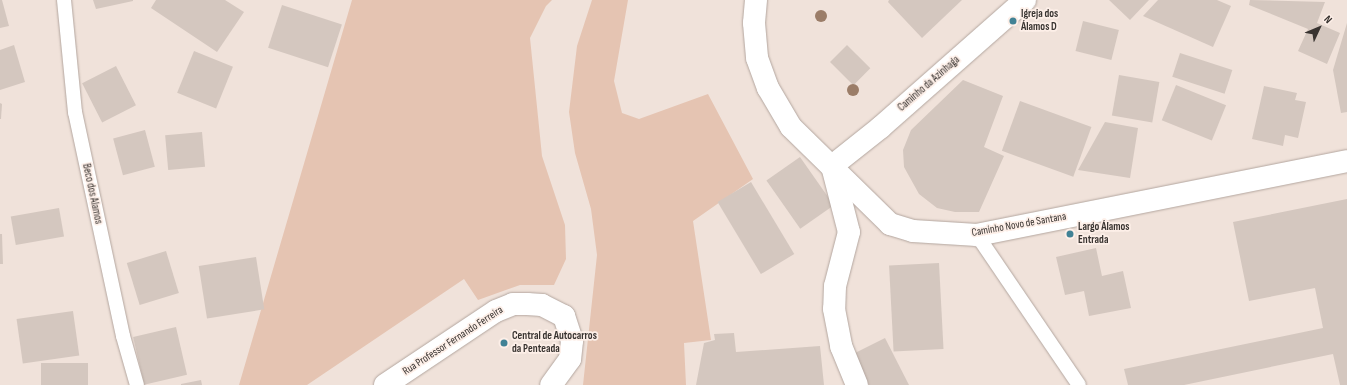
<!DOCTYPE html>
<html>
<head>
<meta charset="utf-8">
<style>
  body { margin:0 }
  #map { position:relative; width:1347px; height:385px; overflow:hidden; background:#f0e2da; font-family:"Sofia Sans Condensed",sans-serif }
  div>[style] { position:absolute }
  .green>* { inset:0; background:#e5c4b2 }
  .building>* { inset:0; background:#d4c7bf; transform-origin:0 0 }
  .roads { filter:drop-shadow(0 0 1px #b3a69f) drop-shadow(0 0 1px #b3a69f) }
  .service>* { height:14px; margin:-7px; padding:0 7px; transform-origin:7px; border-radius:7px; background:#fff }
  .minor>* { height:22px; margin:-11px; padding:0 11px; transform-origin:11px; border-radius:11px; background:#fff }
  .tertiary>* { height:22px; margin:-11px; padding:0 11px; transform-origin:11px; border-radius:11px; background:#fff }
  .trees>* { width:12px; height:12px; margin:-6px; border-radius:50%; background:#9b7d68 }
  .dots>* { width:11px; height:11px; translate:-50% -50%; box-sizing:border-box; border:2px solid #fdefe8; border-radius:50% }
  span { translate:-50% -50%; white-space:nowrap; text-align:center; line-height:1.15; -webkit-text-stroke:3.5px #fdefe8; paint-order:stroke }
  .poi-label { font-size:11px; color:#383330; font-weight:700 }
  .left { translate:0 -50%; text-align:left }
  .street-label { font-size:11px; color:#383330 }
  .north { position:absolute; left:1299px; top:8px; width:40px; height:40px; -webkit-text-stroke:3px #fdefe8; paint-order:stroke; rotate:46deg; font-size:11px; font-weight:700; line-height:16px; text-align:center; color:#383330 }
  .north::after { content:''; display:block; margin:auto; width:14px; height:18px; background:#383330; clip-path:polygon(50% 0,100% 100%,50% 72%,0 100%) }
</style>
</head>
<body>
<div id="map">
  <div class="green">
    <i style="clip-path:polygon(352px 0,552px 0,546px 6px,530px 38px,542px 156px,565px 225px,566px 259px,554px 285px,520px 285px,478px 300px,464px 279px,307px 385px,239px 385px)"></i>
    <i style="clip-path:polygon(592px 0,628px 0,614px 81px,622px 113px,639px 119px,708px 94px,753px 179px,693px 221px,711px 340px,684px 343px,686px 385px,583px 385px,597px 255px,591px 209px,575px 153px,569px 112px,577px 46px)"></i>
  </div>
  <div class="building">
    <i style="clip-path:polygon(0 0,2px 0,9px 26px,0 28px)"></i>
    <i style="clip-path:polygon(93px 0,133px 0,133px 1px,96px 9px)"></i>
    <i style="clip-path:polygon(156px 0,225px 0,244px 12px,217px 52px,151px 8px)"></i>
    <i style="clip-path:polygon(889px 0,962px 0,922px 38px,888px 2px)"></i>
    <i style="clip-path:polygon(1109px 0,1149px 0,1130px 20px)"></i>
    <i style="clip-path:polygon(1158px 0,1217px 0,1231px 6px,1213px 47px,1143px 16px)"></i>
    <i style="clip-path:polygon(1250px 0,1325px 2px,1317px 23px,1340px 33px,1327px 64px,1298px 51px,1308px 29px,1249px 5px)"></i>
    <i style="left:282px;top:5px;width:63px;height:45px;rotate:18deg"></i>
    <i style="left:1083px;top:21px;width:37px;height:31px;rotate:14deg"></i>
    <i style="clip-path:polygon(1347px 23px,1347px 112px,1341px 113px,1333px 70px)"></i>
    <i style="clip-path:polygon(14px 45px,25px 82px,0 90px,0 50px)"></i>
    <i style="left:847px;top:45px;width:33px;height:24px;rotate:45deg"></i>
    <i style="left:194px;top:51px;width:42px;height:45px;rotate:22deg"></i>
    <i style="left:1180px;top:53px;width:55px;height:25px;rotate:18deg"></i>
    <i style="left:116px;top:66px;width:44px;height:38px;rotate:63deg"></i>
    <i style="left:1119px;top:75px;width:41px;height:41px;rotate:10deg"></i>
    <i style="clip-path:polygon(963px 80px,1003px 96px,984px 147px,1004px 156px,979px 212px,955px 212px,937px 208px,919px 194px,904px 167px,903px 150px,911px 130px)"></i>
    <i style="left:1176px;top:85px;width:54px;height:38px;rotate:22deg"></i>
    <i style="clip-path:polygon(1264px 86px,1297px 93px,1295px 100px,1306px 102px,1298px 138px,1285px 135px,1283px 146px,1252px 139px)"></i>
    <i style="left:1020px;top:101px;width:76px;height:53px;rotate:20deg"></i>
    <i style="clip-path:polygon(0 103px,2px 104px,1px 119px,0 119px)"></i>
    <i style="clip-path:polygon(1105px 122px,1138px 128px,1130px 178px,1078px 170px)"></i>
    <i style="left:145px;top:130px;width:38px;height:33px;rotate:75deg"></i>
    <i style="left:202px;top:132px;width:35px;height:37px;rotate:85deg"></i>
    <i style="left:800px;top:157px;width:59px;height:41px;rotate:55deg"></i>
    <i style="left:751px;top:182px;width:84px;height:39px;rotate:59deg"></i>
    <i style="clip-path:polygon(1347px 199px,1347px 385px,1340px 385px,1333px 354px,1184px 385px,1128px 385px,1124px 369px,1323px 328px,1315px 288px,1249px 301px,1233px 222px)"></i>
    <i style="left:59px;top:208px;width:29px;height:49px;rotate:80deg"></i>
    <i style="clip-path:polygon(0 234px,2px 234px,3px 264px,0 264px)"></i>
    <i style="clip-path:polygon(1096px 248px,1102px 276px,1123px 271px,1131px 308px,1089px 316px,1084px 291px,1065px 295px,1056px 257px)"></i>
    <i style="left:166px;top:251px;width:44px;height:41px;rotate:73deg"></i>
    <i style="left:256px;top:257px;width:53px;height:58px;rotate:81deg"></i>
    <i style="left:939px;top:263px;width:86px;height:50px;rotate:87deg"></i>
    <i style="left:73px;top:311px;width:45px;height:57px;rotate:82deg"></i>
    <i style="left:176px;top:327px;width:49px;height:44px;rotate:77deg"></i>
    <i style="clip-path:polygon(734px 333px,736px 352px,820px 346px,824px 385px,696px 385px,704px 343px,715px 340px,714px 334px)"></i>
    <i style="clip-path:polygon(885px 338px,909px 385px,869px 385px,853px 354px)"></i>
    <i style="left:88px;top:363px;width:22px;height:47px;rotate:90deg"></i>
    <i style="clip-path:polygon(201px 380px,202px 385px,181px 385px,181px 384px)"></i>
  </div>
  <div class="roads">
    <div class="service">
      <i style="left:64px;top:0;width:113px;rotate:84.4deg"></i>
      <i style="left:75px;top:112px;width:229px;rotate:77.9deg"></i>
      <i style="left:123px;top:336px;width:51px;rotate:74.1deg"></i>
      <i style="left:977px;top:235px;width:181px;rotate:55.8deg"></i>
    </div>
    <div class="minor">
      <i style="left:756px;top:0;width:23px;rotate:95deg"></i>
      <i style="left:754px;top:23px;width:35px;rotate:85deg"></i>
      <i style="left:757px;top:58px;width:32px;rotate:70deg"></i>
      <i style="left:768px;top:88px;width:45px;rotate:59.5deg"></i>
      <i style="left:791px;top:127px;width:139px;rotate:44.4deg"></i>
      <i style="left:890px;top:224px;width:24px;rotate:17deg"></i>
      <i style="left:913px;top:231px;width:64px;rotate:3.6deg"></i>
      <i style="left:977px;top:235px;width:377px;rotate:-11.3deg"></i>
      <i style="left:832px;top:166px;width:63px;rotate:-38.5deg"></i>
      <i style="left:881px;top:127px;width:192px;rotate:-41.4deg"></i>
      <i style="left:385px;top:385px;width:133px;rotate:-33.7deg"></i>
      <i style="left:496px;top:311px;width:18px;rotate:-22deg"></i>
      <i style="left:513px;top:304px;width:14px"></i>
      <i style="left:527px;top:304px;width:15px;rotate:4deg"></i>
      <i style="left:542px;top:305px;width:25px;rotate:27deg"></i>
      <i style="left:564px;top:316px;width:26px;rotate:72deg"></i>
      <i style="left:572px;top:341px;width:18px;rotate:96deg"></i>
      <i style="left:570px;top:359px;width:32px;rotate:126deg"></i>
    </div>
    <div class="tertiary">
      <i style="left:832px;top:166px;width:68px;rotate:75.6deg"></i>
      <i style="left:849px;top:232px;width:56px;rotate:104.5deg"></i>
      <i style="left:835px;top:286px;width:23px;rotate:92deg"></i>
      <i style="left:834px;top:309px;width:38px;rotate:79deg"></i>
      <i style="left:841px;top:346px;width:42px;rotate:67.7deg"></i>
    </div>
  </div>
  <div class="trees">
    <i style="left:821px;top:16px"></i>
    <i style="left:853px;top:90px"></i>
  </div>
  <div class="dots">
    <i style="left:1013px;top:21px;background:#418295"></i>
    <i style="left:1070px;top:234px;background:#418295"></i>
    <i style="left:504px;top:343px;background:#418295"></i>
  </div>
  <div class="poi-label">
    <span class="left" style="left:1021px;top:21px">Igreja dos<br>Álamos D</span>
    <span class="left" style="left:1078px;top:234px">Largo Álamos<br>Entrada</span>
    <span class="left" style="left:512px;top:343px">Central de Autocarros<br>da Penteada</span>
  </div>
  <div class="street-label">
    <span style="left:929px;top:84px;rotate:-41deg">Caminho da Azinhaga</span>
    <span style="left:92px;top:194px;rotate:78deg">Beco dos Alamos</span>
    <span style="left:1019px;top:225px;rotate:-10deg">Caminho Novo de Santana</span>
    <span style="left:453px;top:341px;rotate:-33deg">Rua Professor Fernando Ferreira</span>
  </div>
  <div class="north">N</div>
</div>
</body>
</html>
